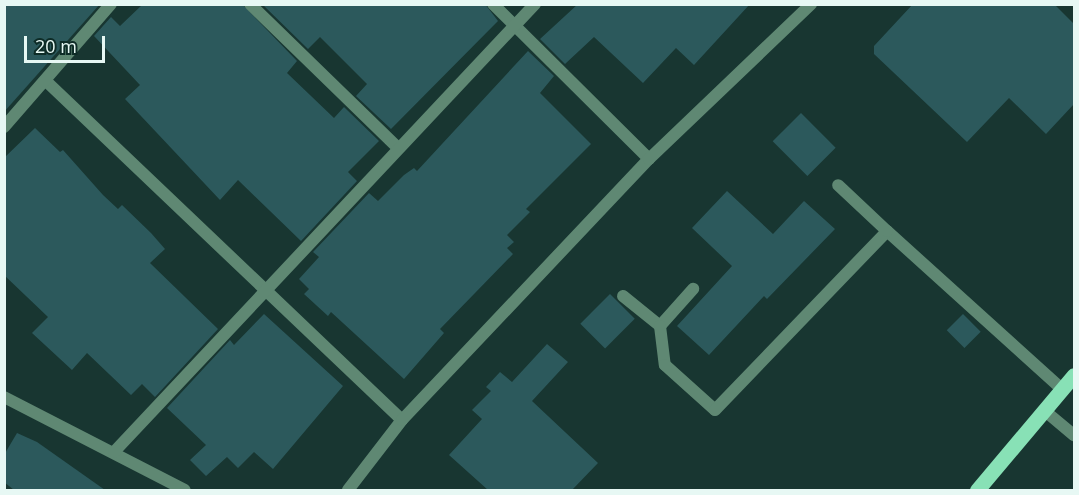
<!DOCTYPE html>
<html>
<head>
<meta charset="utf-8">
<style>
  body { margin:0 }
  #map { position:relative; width:1079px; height:495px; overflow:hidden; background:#183631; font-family:"Open Sans",sans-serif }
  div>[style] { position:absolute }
  .building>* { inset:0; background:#2c595c; transform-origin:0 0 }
  .service>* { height:12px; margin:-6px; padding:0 6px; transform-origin:6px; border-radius:6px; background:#5f8873 }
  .minor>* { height:12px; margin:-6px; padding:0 6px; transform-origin:6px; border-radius:6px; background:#5f8873 }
  .primary>* { height:15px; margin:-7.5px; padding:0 7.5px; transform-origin:7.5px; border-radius:7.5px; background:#88e1b6 }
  span { translate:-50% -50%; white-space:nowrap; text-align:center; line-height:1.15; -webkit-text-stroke:4.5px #0e2c27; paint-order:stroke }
  .frame { position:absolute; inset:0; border:6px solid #e7f8f4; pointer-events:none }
  .scale { position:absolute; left:24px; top:36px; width:81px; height:27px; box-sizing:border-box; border:3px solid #e7f8f4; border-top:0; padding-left:8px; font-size:18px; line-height:21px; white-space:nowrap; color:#e7f8f4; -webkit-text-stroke:4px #0e2c27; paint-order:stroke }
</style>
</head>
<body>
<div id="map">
  <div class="building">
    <i style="clip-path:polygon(4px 4px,100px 4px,4px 112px)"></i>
    <i style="clip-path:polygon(143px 4px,242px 4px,297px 61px,287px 73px,334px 118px,344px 107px,379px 141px,348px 172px,357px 181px,301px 241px,238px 180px,220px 200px,125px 99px,140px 85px,94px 36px,111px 17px,120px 26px)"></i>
    <i style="clip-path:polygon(262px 4px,485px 4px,498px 21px,391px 129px,356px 96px,367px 84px,320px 37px,308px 49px)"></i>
    <i style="clip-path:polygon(578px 4px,750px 4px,694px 65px,676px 48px,643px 83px,594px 37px,565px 64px,540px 39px)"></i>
    <i style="clip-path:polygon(913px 4px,1054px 4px,1074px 24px,1074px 104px,1046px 134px,1009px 98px,967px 142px,874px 54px,874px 46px)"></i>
    <i style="clip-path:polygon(528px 51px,554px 76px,540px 93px,591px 144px,526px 209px,530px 212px,507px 235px,514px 242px,507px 248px,513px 254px,440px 329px,444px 333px,404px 379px,331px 312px,328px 316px,304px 294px,309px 289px,299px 279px,319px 257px,313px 252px,369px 193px,378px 201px,404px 175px,414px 168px,417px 171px)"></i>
    <i style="left:801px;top:113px;width:49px;height:40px;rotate:45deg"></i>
    <i style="clip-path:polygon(35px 128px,60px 152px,63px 150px,103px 195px,118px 209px,122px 205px,151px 233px,165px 249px,150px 263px,218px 329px,155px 397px,142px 384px,131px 395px,87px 353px,72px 370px,32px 333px,48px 317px,4px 275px,4px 158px)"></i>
    <i style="clip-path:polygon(727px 191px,773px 234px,804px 201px,835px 229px,767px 299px,764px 296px,709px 355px,677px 326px,732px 266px,692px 228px)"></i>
    <i style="left:610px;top:294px;width:35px;height:42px;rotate:45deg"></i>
    <i style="clip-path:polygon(264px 314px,343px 386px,273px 469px,254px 452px,238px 468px,227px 457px,206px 476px,190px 460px,206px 445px,167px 408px,230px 340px,234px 345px)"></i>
    <i style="left:963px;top:314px;width:25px;height:23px;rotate:45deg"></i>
    <i style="clip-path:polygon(547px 344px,568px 362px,532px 401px,598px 463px,572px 490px,488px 490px,449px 455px,482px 419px,472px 410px,491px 391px,486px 387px,500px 372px,512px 382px)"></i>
    <i style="clip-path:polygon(17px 433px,37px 442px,105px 490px,14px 490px,4px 482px,4px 455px)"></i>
  </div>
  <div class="service">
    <i style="left:887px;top:231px;width:236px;rotate:42.1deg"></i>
    <i style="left:623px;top:296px;width:48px;rotate:39deg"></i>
    <i style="left:660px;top:326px;width:50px;rotate:-48.3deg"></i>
    <i style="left:660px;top:326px;width:39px;rotate:83deg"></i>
    <i style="left:665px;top:365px;width:67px;rotate:42deg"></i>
    <i style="left:715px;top:410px;width:248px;rotate:-46.1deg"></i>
    <i style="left:887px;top:231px;width:67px;rotate:-136.8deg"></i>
    <i style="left:1045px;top:411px;width:38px;rotate:40deg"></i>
  </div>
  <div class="minor">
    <i style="left:250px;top:4px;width:206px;rotate:44.2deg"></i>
    <i style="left:493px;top:4px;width:220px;rotate:44.8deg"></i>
    <i style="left:47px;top:82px;width:490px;rotate:43.6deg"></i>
    <i style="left:4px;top:127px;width:163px;rotate:-49deg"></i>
    <i style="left:4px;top:397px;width:203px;rotate:27.2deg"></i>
    <i style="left:114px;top:452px;width:615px;rotate:-46.78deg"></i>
    <i style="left:348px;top:490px;width:88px;rotate:-52.4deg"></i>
    <i style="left:402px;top:420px;width:359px;rotate:-46.6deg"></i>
    <i style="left:649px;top:159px;width:224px;rotate:-43.7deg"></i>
  </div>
  <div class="primary">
    <i style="left:977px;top:490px;width:150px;rotate:-49.9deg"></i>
  </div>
  <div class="frame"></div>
  <div class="scale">20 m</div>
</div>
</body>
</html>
